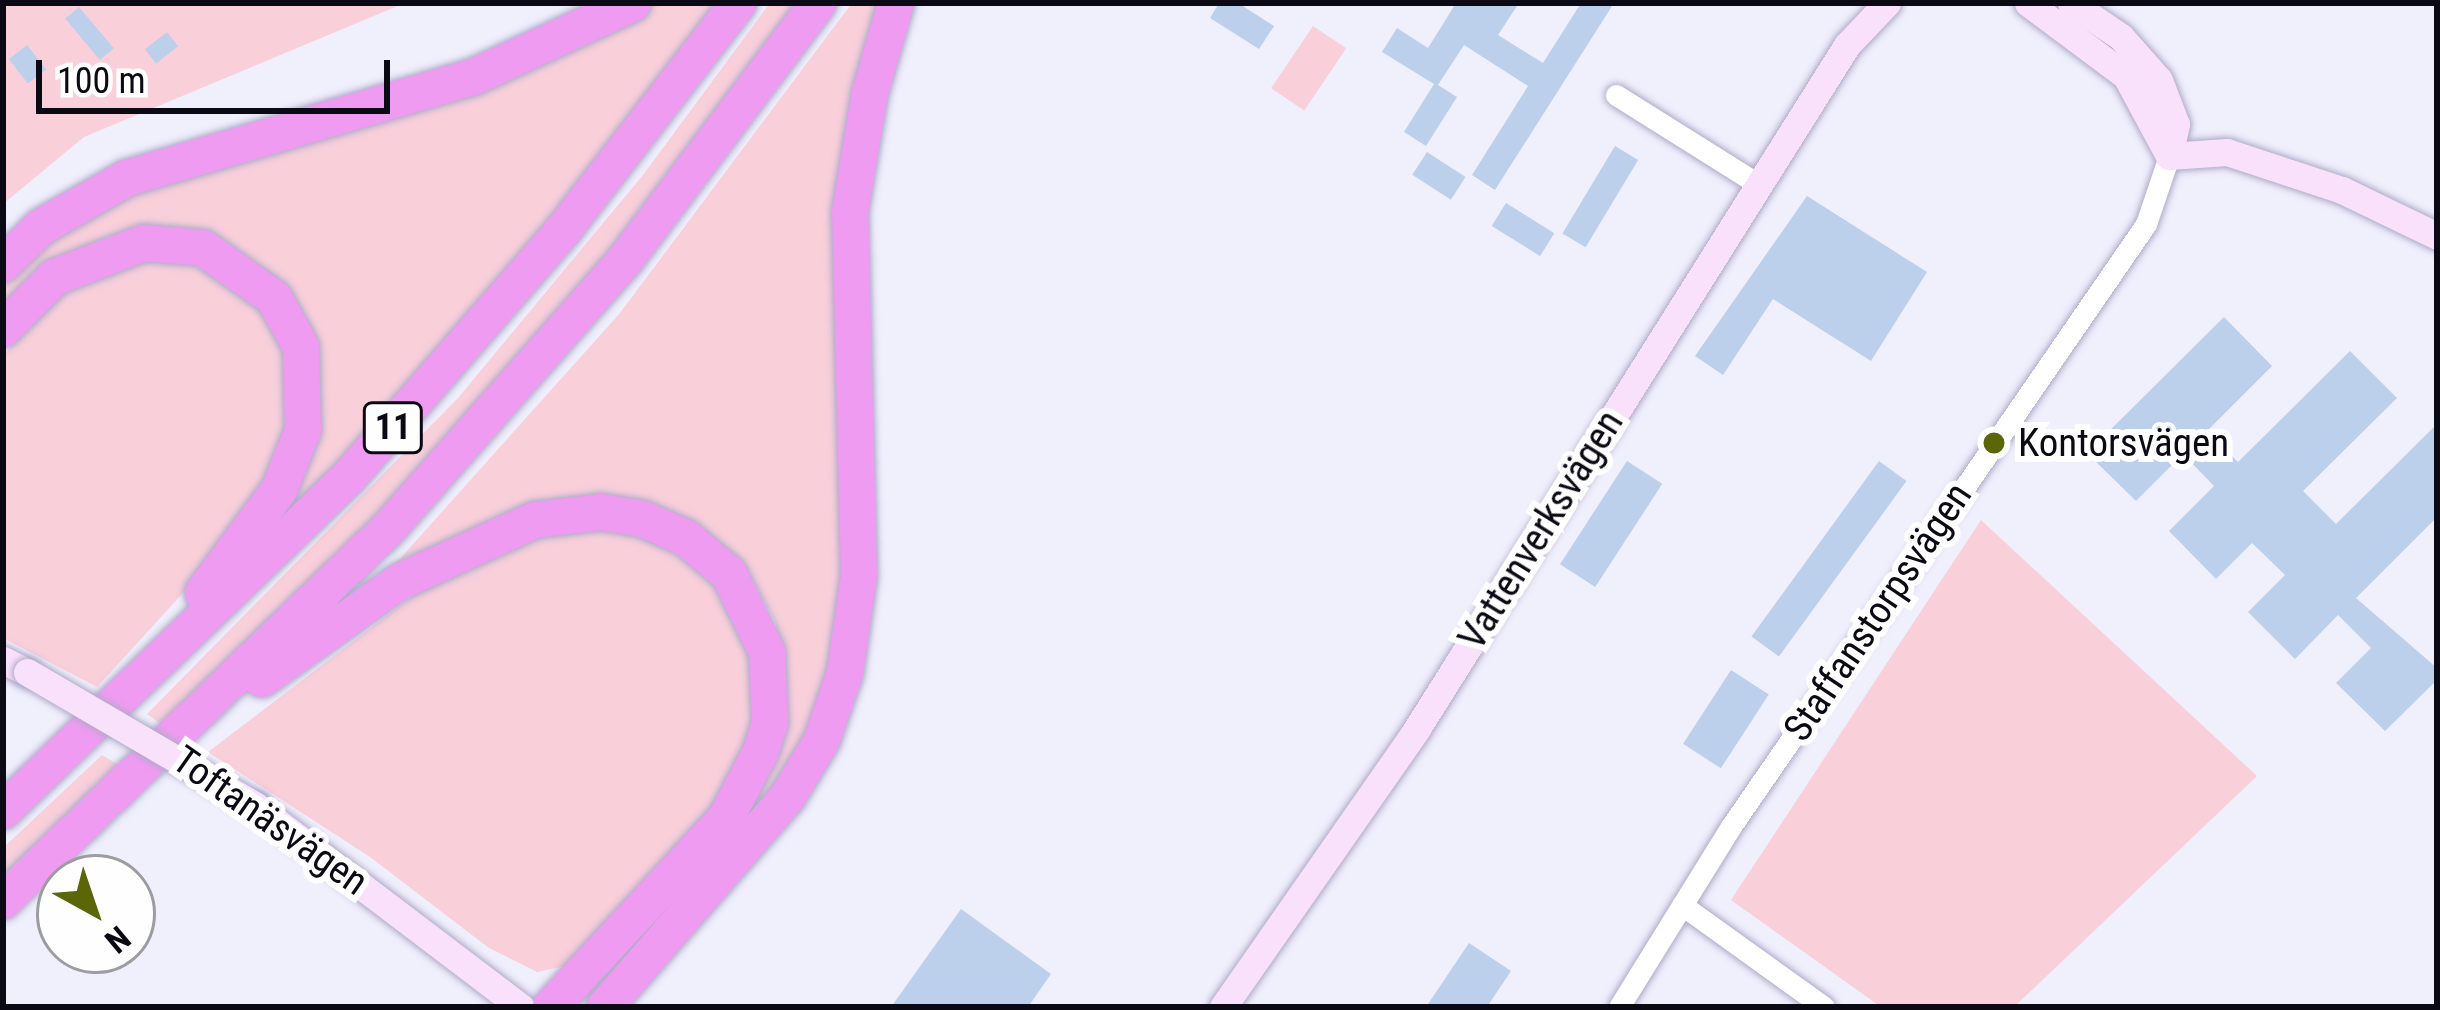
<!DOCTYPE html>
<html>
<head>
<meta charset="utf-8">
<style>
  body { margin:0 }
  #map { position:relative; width:2440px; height:1010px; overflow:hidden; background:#f0effc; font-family:"Roboto Condensed",sans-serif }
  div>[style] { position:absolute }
  .green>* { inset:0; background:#f9cfda; transform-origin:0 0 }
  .building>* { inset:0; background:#bcd0eb; transform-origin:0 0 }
  .roads { filter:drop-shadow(0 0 3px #afabc9) drop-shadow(0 0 3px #afabc9) }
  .street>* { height:21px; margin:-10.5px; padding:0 10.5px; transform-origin:10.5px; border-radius:10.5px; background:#fff }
  .secondary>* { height:27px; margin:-13.5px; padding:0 13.5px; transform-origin:13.5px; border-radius:13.5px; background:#fae1fb }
  .highway>* { height:36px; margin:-18px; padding:0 18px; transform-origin:18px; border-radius:18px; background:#ef9bf1 }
  .bridges { filter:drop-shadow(0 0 3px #afabc9) drop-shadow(0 0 3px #afabc9) }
  .secondary-bridge>* { height:27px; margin:-13.5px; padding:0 13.5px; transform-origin:13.5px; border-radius:13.5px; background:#fae1fb }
  .dots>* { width:33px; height:33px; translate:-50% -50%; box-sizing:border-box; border:6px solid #fefefe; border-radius:50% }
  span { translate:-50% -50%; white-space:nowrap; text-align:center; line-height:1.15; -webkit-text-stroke:12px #fefefe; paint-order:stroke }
  .shield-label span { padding:3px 9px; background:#fefefe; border:3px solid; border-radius:9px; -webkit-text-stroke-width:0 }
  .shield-label { font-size:36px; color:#0b0a14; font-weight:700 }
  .poi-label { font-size:39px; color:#0b0a14 }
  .left { translate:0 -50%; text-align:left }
  .street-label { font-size:39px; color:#0b0a14 }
  .frame { position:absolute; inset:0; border:6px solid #0b0a14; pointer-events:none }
  .north { position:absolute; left:36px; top:854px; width:120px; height:120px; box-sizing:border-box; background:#fefefe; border:3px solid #9d9ca0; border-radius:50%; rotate:140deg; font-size:33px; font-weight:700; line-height:48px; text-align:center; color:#0b0a14 }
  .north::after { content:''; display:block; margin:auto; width:42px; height:54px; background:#5b6609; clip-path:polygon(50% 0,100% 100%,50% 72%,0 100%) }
  .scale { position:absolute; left:36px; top:60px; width:354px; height:54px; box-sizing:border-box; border:6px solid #0b0a14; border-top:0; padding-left:15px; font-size:36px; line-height:42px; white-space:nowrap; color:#0b0a14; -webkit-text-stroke:9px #fefefe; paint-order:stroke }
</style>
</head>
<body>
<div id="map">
  <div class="green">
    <i style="clip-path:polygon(3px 3px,405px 3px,84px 137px,3px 204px)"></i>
    <i style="clip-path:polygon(654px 3px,724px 3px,613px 153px,337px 471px,247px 559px,306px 461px,274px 278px,227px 242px,140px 231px,108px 236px,52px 264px,3px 311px,3px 283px,35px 248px,117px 195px)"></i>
    <i style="clip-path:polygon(770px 3px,803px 3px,661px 193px,473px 419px,168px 729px,147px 714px,458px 398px,643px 175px)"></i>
    <i style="clip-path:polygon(852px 3px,882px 3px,846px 566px,827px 694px,784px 782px,644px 949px,633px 939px,736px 829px,777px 752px,784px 664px,775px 621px,753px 581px,715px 541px,668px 510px,613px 497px,380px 581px,620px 313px)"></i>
    <i style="left:1313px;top:26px;width:40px;height:75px;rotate:34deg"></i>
    <i style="clip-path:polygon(130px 261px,185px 261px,253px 296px,279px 336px,292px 388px,279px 459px,215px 558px,97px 687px,3px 638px,3px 357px,31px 318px,74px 282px)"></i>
    <i style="clip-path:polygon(1981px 520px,2257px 776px,2014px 1007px,1881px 1007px,1731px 900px)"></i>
    <i style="clip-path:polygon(590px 528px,651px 539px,710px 576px,751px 647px,752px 727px,722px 799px,570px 965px,537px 972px,489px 948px,370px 857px,208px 752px,414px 595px,533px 537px)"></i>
    <i style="clip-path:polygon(102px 755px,125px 769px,3px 884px,3px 848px)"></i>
  </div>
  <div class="building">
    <i style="clip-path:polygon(1219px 3px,1238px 3px,1274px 26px,1259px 49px,1210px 18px)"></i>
    <i style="clip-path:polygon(1456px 3px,1519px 3px,1498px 35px,1543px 63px,1581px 3px,1614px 3px,1495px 190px,1472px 175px,1528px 86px,1464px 45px,1438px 85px,1457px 97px,1426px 146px,1404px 132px,1434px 84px,1382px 52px,1397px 28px,1428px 48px)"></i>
    <i style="left:79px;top:7px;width:54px;height:18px;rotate:50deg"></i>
    <i style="left:167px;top:32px;width:18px;height:28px;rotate:52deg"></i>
    <i style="left:27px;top:45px;width:31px;height:23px;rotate:52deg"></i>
    <i style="left:1615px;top:146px;width:27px;height:102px;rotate:31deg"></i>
    <i style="left:1427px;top:152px;width:46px;height:27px;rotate:33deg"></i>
    <i style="clip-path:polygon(1807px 196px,1927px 272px,1871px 361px,1773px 299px,1723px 375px,1695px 356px)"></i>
    <i style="left:1506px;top:203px;width:57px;height:27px;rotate:32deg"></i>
    <i style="clip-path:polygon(2224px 317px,2272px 366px,2207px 431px,2238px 462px,2350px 351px,2397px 398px,2303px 491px,2336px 524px,2437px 424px,2437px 517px,2356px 598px,2437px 668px,2437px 680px,2385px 731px,2336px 683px,2371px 648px,2338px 615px,2295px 659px,2248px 612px,2285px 575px,2252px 543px,2216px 579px,2169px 531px,2214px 486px,2183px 454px,2136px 501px,2087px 453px)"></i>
    <i style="left:1627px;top:461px;width:42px;height:123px;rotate:33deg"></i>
    <i style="left:1879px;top:461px;width:34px;height:217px;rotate:36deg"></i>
    <i style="left:1731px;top:670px;width:45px;height:88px;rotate:33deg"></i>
    <i style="clip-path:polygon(961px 909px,1051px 974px,1028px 1007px,891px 1007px)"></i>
    <i style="clip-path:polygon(1469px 943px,1511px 971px,1487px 1007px,1426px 1007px)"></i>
  </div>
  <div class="roads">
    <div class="street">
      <i style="left:1616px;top:95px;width:168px;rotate:32.1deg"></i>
      <i style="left:1682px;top:905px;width:175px;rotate:35.7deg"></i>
      <i style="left:1619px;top:1007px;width:214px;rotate:-58.2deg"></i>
      <i style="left:1732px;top:825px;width:730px;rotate:-55.44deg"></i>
      <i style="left:2146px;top:224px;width:72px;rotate:-71.3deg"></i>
    </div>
    <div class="secondary">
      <i style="left:2028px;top:3px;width:122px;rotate:36.7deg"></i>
      <i style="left:2126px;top:76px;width:91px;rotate:61.7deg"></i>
      <i style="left:2071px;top:3px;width:60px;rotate:34.2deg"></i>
      <i style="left:2121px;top:37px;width:57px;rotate:48.5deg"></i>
      <i style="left:2159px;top:80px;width:47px;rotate:68.9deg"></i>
      <i style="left:2176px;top:124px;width:33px;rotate:102deg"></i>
      <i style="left:2169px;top:156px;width:58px;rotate:-3.9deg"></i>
      <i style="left:2227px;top:152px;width:121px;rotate:18.3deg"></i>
      <i style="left:2342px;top:190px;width:106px;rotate:25.8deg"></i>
      <i style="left:3px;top:660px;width:27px;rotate:27deg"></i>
      <i style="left:256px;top:806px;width:333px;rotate:37.2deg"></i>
      <i style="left:1223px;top:1007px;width:338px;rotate:-55.1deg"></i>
      <i style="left:1416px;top:730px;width:809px;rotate:-57.82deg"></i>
      <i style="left:1847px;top:45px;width:58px;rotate:-46.4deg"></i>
    </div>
    <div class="highway">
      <i style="left:3px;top:264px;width:53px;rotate:-44.2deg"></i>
      <i style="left:41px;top:227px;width:99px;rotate:-29.7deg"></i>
      <i style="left:127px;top:178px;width:360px;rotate:-16.3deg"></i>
      <i style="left:473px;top:77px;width:176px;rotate:-24.8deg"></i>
      <i style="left:3px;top:329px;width:74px;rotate:-45deg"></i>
      <i style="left:55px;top:277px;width:95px;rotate:-20.9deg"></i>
      <i style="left:144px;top:243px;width:59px;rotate:4.8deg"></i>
      <i style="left:203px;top:248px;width:87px;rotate:35.2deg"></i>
      <i style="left:274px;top:298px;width:56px;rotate:61.1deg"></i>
      <i style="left:301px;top:347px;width:83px;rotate:88.6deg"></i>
      <i style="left:303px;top:430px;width:65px;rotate:111.8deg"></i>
      <i style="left:279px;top:490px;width:128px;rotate:126.4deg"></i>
      <i style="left:262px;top:679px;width:168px;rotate:-35.3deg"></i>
      <i style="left:399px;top:582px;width:149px;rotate:-24.5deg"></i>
      <i style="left:535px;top:520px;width:66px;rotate:-6.9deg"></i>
      <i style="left:601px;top:512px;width:43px;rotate:9.5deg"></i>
      <i style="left:643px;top:519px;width:47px;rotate:23.8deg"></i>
      <i style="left:686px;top:538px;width:56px;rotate:39.9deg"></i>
      <i style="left:729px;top:574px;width:87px;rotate:64deg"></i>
      <i style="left:767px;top:652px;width:71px;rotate:87.6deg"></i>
      <i style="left:770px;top:723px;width:32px;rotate:108deg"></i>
      <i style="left:760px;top:753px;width:73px;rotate:117.6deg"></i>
      <i style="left:726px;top:818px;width:258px;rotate:132.8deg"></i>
      <i style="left:3px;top:811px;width:479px;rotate:-44deg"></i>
      <i style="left:348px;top:478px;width:331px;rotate:-49deg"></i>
      <i style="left:565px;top:228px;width:284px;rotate:-52.4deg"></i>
      <i style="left:3px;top:901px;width:537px;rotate:-44.02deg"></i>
      <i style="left:389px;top:528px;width:359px;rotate:-48.6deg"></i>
      <i style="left:626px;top:259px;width:320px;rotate:-53.1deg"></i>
      <i style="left:605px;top:1007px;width:277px;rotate:-49deg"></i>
      <i style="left:787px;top:798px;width:68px;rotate:-58.9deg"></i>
      <i style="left:822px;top:740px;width:71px;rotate:-71.1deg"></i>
      <i style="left:845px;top:673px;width:98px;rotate:-81.8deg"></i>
      <i style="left:859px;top:576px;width:364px;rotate:-91.4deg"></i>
      <i style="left:850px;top:212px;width:121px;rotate:-80.5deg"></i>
      <i style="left:870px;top:93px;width:94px;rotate:-73.9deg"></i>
    </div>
  </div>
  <div class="bridges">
    <div class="secondary-bridge">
      <i style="left:27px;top:672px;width:265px;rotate:30.3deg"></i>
    </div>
  </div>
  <div class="dots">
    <i style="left:1994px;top:443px;background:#5b6609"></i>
  </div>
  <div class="shield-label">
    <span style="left:393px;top:428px">11</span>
  </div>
  <div class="poi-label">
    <span class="left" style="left:2018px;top:443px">Kontorsvägen</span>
  </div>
  <div class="street-label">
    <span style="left:1541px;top:530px;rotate:-58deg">Vattenverksvägen</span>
    <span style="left:1878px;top:612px;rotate:-56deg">Staffanstorpsvägen</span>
    <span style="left:270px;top:821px;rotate:35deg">Toftanäsvägen</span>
  </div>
  <div class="frame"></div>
  <div class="north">N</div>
  <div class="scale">100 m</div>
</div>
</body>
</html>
